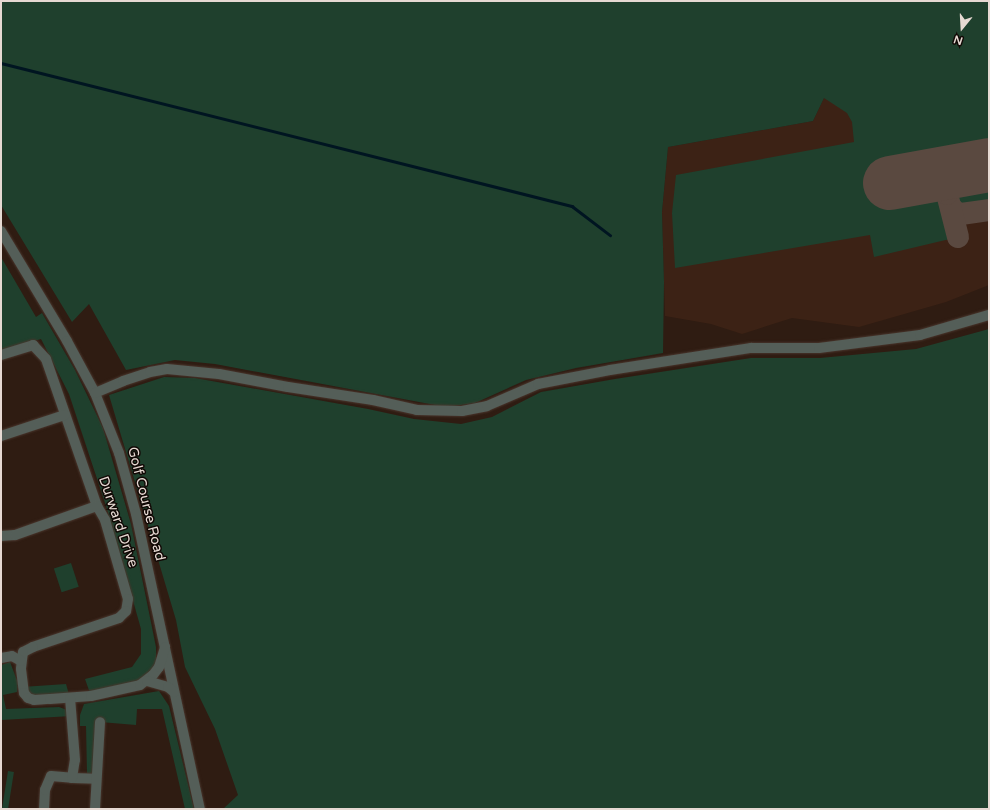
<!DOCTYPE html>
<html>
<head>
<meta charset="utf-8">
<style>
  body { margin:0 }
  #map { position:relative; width:990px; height:810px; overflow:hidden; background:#2f1c12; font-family:"Varela Round",sans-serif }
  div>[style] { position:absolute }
  .built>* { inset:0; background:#3c2215 }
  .green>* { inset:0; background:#1f402d; transform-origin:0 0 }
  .stream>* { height:2.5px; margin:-1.25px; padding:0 1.25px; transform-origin:1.25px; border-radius:1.25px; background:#001521 }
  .taxiway>* { height:22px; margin:-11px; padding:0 11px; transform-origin:11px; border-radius:11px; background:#5a4940 }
  .runway>* { height:54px; margin:-27px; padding:0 27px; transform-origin:27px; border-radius:27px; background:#5a4940 }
  .roads { filter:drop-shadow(0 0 1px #49362d) drop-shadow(0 0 1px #49362d) }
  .minor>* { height:10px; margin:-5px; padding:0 5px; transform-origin:5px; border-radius:5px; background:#545e58 }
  span { translate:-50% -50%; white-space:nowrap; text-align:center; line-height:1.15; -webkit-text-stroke:3px #110805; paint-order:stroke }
  .street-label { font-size:14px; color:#e6d9d2 }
  .frame { position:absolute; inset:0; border:2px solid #e6d9d2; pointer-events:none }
  .north { position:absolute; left:942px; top:8px; width:40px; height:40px; -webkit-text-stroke:3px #110805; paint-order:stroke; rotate:198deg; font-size:11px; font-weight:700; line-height:16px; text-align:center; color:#e6d9d2 }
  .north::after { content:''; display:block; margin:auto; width:14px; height:18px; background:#e6d9d2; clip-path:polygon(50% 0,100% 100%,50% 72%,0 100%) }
</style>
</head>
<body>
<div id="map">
  <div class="built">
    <i style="clip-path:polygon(989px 1px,989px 246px,988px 247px,989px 285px,946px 302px,859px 327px,792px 318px,742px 334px,711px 324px,665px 316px,662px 212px,668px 147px,813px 121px,824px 98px)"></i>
  </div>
  <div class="green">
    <i style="clip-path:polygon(1px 1px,989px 1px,989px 151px,926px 163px,921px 157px,886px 163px,891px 191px,927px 185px,934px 185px,940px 189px,943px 193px,954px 238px,874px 257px,870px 235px,675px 268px,672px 213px,676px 175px,854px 142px,852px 122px,847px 113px,824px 98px,813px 121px,668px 147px,662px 212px,664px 282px,663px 353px,576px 368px,526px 380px,475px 403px,446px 407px,215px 364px,175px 360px,126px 370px,89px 304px,72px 322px,1px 205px)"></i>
    <i style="clip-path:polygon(989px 173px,989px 202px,963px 207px,955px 203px,954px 190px,958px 182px,964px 178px)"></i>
    <i style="clip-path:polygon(1px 257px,36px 317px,42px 313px,75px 370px,103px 428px,131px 524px,156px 647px,156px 661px,151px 672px,145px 680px,91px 696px,85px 679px,132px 667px,141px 654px,141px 629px,107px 509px,69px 394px,41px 339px,1px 351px)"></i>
    <i style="clip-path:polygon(989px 329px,989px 809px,223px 809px,238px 795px,215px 729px,185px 667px,176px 620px,109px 395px,164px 377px,195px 378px,368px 409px,414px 419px,461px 424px,492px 417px,541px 392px,615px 379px,751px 358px,820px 358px,916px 349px)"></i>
    <i style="left:71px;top:563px;width:25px;height:18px;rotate:72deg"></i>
    <i style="clip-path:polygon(10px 662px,18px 683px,17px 692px,3px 695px,6px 709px,59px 707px,67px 710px,72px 716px,1px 720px,1px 665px)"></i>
    <i style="clip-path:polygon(66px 684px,70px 698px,34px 700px,22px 687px)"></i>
    <i style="clip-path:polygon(159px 691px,169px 706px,194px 809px,185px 809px,162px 709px,137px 709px,136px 725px,100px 722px,97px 774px,87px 773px,86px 726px,80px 726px,80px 715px,84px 704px)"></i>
    <i style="left:8px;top:771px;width:6px;height:38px;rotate:9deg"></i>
  </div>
  <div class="stream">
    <i style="left:1px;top:63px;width:589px;rotate:14.06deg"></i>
    <i style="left:572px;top:206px;width:48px;rotate:37.3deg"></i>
  </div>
  <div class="taxiway">
    <i style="left:922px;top:177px;width:8px"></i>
    <i style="left:930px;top:177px;width:10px;rotate:29deg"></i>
    <i style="left:939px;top:182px;width:14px;rotate:56deg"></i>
    <i style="left:951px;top:207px;width:6px;rotate:51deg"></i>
    <i style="left:955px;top:212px;width:6px;rotate:18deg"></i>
    <i style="left:961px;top:214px;width:28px;rotate:-8deg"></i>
    <i style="left:958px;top:237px;width:44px;rotate:-104.3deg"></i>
    <i style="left:947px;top:194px;width:7px;rotate:-90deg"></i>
    <i style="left:947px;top:187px;width:15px;rotate:-58deg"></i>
    <i style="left:955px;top:174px;width:14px;rotate:-21deg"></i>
  </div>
  <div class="runway">
    <i style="left:890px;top:183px;width:101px;rotate:-10.3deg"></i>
  </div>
  <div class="roads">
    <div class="minor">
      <i style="left:1px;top:231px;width:128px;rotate:59deg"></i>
      <i style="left:67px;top:341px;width:59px;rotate:61.7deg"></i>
      <i style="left:95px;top:393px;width:65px;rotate:68.2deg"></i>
      <i style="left:119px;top:453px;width:63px;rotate:74.4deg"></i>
      <i style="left:136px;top:514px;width:302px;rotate:77.8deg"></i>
      <i style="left:1px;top:355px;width:34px;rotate:-17deg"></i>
      <i style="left:33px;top:345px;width:19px;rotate:47deg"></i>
      <i style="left:46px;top:359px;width:156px;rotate:70.9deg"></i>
      <i style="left:97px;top:506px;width:16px;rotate:60deg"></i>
      <i style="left:105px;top:520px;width:82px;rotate:73.8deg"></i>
      <i style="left:128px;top:599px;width:12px;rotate:99deg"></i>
      <i style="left:126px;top:611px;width:10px;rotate:135deg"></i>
      <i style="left:119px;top:618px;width:91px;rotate:161.4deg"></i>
      <i style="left:33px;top:647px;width:11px;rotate:153deg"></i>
      <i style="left:23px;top:652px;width:17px;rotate:97deg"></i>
      <i style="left:21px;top:669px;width:24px;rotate:83deg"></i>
      <i style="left:24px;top:693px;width:6px;rotate:51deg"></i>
      <i style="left:28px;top:698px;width:6px;rotate:18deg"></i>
      <i style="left:34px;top:700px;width:16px;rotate:-4deg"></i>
      <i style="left:50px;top:699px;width:41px;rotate:-4.2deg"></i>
      <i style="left:91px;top:696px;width:50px;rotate:-12.7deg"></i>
      <i style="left:140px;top:685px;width:16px;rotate:-38deg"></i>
      <i style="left:153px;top:675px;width:10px;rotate:-53deg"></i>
      <i style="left:159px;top:667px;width:21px;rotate:-73deg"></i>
      <i style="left:95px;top:393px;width:30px;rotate:-23deg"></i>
      <i style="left:123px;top:381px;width:28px;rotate:-18deg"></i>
      <i style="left:150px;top:372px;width:17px;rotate:-10deg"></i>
      <i style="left:167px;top:369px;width:52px;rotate:5.5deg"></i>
      <i style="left:219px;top:374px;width:70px;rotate:10.7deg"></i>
      <i style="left:288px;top:387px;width:86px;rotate:8.7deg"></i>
      <i style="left:373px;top:400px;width:45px;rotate:12.8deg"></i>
      <i style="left:417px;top:410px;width:45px;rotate:1.3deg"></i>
      <i style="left:462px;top:411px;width:25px;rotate:-11deg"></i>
      <i style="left:487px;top:406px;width:56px;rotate:-23.3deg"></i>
      <i style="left:538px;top:384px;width:73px;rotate:-11deg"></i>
      <i style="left:610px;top:370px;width:143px;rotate:-8.9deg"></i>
      <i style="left:751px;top:348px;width:68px"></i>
      <i style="left:819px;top:348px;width:102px;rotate:-7.3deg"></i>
      <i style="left:920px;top:335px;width:72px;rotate:-16.2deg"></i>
      <i style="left:1px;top:436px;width:67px;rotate:-18.2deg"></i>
      <i style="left:1px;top:536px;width:14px;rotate:-4deg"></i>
      <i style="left:15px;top:535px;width:87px;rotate:-19.5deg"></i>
      <i style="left:1px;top:658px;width:11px;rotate:-10deg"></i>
      <i style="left:12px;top:656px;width:10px;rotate:29deg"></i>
      <i style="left:147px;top:681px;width:22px;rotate:16deg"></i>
      <i style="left:168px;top:687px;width:8px;rotate:40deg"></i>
      <i style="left:72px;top:778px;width:24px;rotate:2deg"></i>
      <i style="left:44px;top:809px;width:19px;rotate:-87deg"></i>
      <i style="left:45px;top:790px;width:15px;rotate:-67deg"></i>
      <i style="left:51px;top:776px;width:21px;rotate:5deg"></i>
      <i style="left:72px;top:778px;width:18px;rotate:-81deg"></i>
      <i style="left:75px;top:760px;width:62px;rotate:-94.6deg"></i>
      <i style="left:95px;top:809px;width:87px;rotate:-86.7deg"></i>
    </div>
  </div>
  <div class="street-label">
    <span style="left:146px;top:504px;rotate:76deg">Golf Course Road</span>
    <span style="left:118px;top:522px;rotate:71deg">Durward Drive</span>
  </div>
  <div class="frame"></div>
  <div class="north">N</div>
</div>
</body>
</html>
